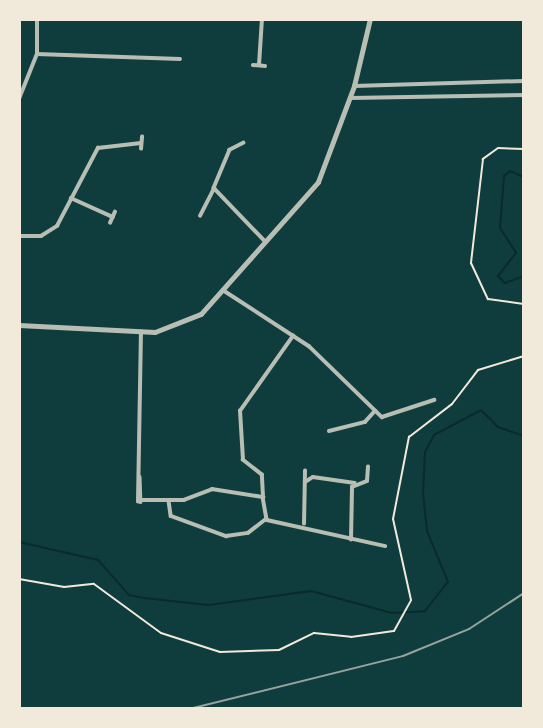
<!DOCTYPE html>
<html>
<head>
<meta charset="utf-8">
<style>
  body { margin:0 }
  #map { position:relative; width:543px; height:728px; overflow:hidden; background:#0f3d3e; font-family:Arial,sans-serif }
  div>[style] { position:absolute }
  .stream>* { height:2px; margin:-1px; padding:0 1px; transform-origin:1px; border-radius:1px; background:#0a2a2b }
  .path>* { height:2px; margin:-1px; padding:0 1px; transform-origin:1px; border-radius:1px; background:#f1e9da }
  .minor>* { height:3.5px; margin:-1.75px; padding:0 1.75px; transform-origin:1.75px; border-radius:1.75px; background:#b8beb3 }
  .tertiary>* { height:4.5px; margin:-2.25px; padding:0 2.25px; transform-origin:2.25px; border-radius:2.25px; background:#b8beb3 }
  .rail>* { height:2px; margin:-1px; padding:0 1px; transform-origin:1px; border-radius:1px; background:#97a49c }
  span { translate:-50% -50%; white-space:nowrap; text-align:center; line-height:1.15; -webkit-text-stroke:7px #f1e9da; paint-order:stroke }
  .frame { position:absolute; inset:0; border:21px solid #f1e9da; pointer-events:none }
</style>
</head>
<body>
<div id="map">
  <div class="stream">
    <i style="left:524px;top:177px;width:15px;rotate:-157deg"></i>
    <i style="left:510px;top:171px;width:8px;rotate:140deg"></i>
    <i style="left:504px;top:176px;width:52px;rotate:94.4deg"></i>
    <i style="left:500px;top:228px;width:30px;rotate:57deg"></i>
    <i style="left:516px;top:253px;width:29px;rotate:128deg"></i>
    <i style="left:498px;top:276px;width:10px;rotate:45deg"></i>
    <i style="left:505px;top:283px;width:20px;rotate:-20deg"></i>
    <i style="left:19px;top:542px;width:81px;rotate:12.8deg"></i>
    <i style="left:98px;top:560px;width:47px;rotate:48.5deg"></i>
    <i style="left:129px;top:595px;width:15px;rotate:11deg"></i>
    <i style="left:144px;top:598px;width:65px;rotate:6.1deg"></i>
    <i style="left:209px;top:605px;width:103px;rotate:-7.8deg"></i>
    <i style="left:311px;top:591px;width:84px;rotate:15.2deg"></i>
    <i style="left:392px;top:613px;width:33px;rotate:-3deg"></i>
    <i style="left:425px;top:611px;width:37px;rotate:-52deg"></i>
    <i style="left:448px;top:582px;width:55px;rotate:-112.4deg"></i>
    <i style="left:427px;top:531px;width:37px;rotate:-96deg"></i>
    <i style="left:423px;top:494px;width:42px;rotate:-87.3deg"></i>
    <i style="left:425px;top:452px;width:19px;rotate:-62deg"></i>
    <i style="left:434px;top:435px;width:53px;rotate:-28deg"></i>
    <i style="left:481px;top:410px;width:24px;rotate:45deg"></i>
    <i style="left:498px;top:427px;width:28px;rotate:19deg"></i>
  </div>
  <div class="path">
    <i style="left:524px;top:149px;width:26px;rotate:-178deg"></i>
    <i style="left:498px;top:148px;width:19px;rotate:144deg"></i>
    <i style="left:483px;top:159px;width:105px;rotate:96.6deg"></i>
    <i style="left:471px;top:263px;width:40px;rotate:65deg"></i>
    <i style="left:488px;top:299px;width:36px;rotate:8deg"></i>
    <i style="left:19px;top:579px;width:46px;rotate:10.1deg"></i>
    <i style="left:64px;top:587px;width:30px;rotate:-6deg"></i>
    <i style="left:94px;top:584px;width:83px;rotate:36.2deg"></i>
    <i style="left:161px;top:633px;width:62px;rotate:17.9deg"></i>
    <i style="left:220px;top:652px;width:59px;rotate:-1.9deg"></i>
    <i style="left:279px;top:650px;width:39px;rotate:-26deg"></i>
    <i style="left:314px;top:633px;width:37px;rotate:6deg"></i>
    <i style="left:351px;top:637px;width:43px;rotate:-7.9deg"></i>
    <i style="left:394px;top:631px;width:35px;rotate:-61deg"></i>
    <i style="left:411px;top:600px;width:83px;rotate:-102.5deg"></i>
    <i style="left:393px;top:519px;width:84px;rotate:-79deg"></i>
    <i style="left:409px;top:437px;width:54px;rotate:-37.5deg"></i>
    <i style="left:452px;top:404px;width:43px;rotate:-52.6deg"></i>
    <i style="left:478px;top:370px;width:48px;rotate:-16.9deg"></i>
  </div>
  <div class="minor">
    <i style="left:37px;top:54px;width:143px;rotate:2deg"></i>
    <i style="left:253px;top:65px;width:12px;rotate:5deg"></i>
    <i style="left:259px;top:65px;width:46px;rotate:-86.3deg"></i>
    <i style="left:354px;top:86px;width:170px;rotate:-1.7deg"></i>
    <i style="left:350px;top:98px;width:174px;rotate:-1deg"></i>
    <i style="left:19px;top:99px;width:48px;rotate:-68.2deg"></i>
    <i style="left:37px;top:54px;width:35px;rotate:-90deg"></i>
    <i style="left:244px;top:143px;width:16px;rotate:153deg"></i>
    <i style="left:230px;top:150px;width:41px;rotate:112.8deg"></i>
    <i style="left:214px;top:188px;width:74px;rotate:46.1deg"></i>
    <i style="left:141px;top:149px;width:12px;rotate:-85deg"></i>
    <i style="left:71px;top:198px;width:46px;rotate:24.3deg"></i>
    <i style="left:200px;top:216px;width:31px;rotate:-63deg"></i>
    <i style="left:110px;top:223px;width:12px;rotate:-66deg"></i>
    <i style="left:19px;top:236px;width:22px"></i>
    <i style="left:41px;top:236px;width:19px;rotate:-32deg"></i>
    <i style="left:57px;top:226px;width:88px;rotate:-62.3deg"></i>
    <i style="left:98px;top:148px;width:43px;rotate:-6.6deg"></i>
    <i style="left:223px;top:290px;width:103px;rotate:33.1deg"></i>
    <i style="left:309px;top:346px;width:102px;rotate:44.2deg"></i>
    <i style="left:382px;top:417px;width:55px;rotate:-18.1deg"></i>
    <i style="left:329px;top:431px;width:37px;rotate:-14deg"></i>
    <i style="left:365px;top:422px;width:15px;rotate:-48deg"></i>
    <i style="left:140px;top:477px;width:25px;rotate:88deg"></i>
    <i style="left:305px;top:482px;width:9px;rotate:-32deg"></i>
    <i style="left:313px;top:477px;width:42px;rotate:8.1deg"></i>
    <i style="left:263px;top:497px;width:22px;rotate:-93deg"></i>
    <i style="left:262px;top:475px;width:24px;rotate:-142deg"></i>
    <i style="left:243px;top:460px;width:49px;rotate:-93.5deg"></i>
    <i style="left:240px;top:411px;width:92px;rotate:-54.8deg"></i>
    <i style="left:142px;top:500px;width:42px"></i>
    <i style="left:184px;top:500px;width:30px;rotate:-21deg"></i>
    <i style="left:212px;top:489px;width:52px;rotate:8.9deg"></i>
    <i style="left:263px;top:497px;width:23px;rotate:80deg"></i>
    <i style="left:267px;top:520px;width:121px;rotate:12.4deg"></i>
    <i style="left:169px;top:501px;width:15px;rotate:82deg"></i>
    <i style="left:171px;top:516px;width:59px;rotate:20deg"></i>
    <i style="left:226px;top:536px;width:22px;rotate:-8deg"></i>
    <i style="left:248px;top:533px;width:23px;rotate:-38deg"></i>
    <i style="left:138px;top:502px;width:170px;rotate:-89deg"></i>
    <i style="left:304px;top:524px;width:53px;rotate:-88.9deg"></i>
    <i style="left:351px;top:540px;width:53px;rotate:-88.9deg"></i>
    <i style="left:352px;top:487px;width:16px;rotate:-22deg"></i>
    <i style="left:367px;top:481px;width:14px;rotate:-86deg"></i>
  </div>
  <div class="tertiary">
    <i style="left:19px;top:325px;width:136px;rotate:2.9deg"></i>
    <i style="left:155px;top:332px;width:49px;rotate:-21.4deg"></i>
    <i style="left:201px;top:314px;width:176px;rotate:-48.4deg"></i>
    <i style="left:318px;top:182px;width:103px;rotate:-69.4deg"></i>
    <i style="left:354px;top:86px;width:69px;rotate:-76.6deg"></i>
  </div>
  <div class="rail">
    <i style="left:189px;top:709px;width:220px;rotate:-13.9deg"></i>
    <i style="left:403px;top:656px;width:71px;rotate:-22.2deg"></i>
    <i style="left:469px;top:629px;width:66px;rotate:-33.2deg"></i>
  </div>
  <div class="frame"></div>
</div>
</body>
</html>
